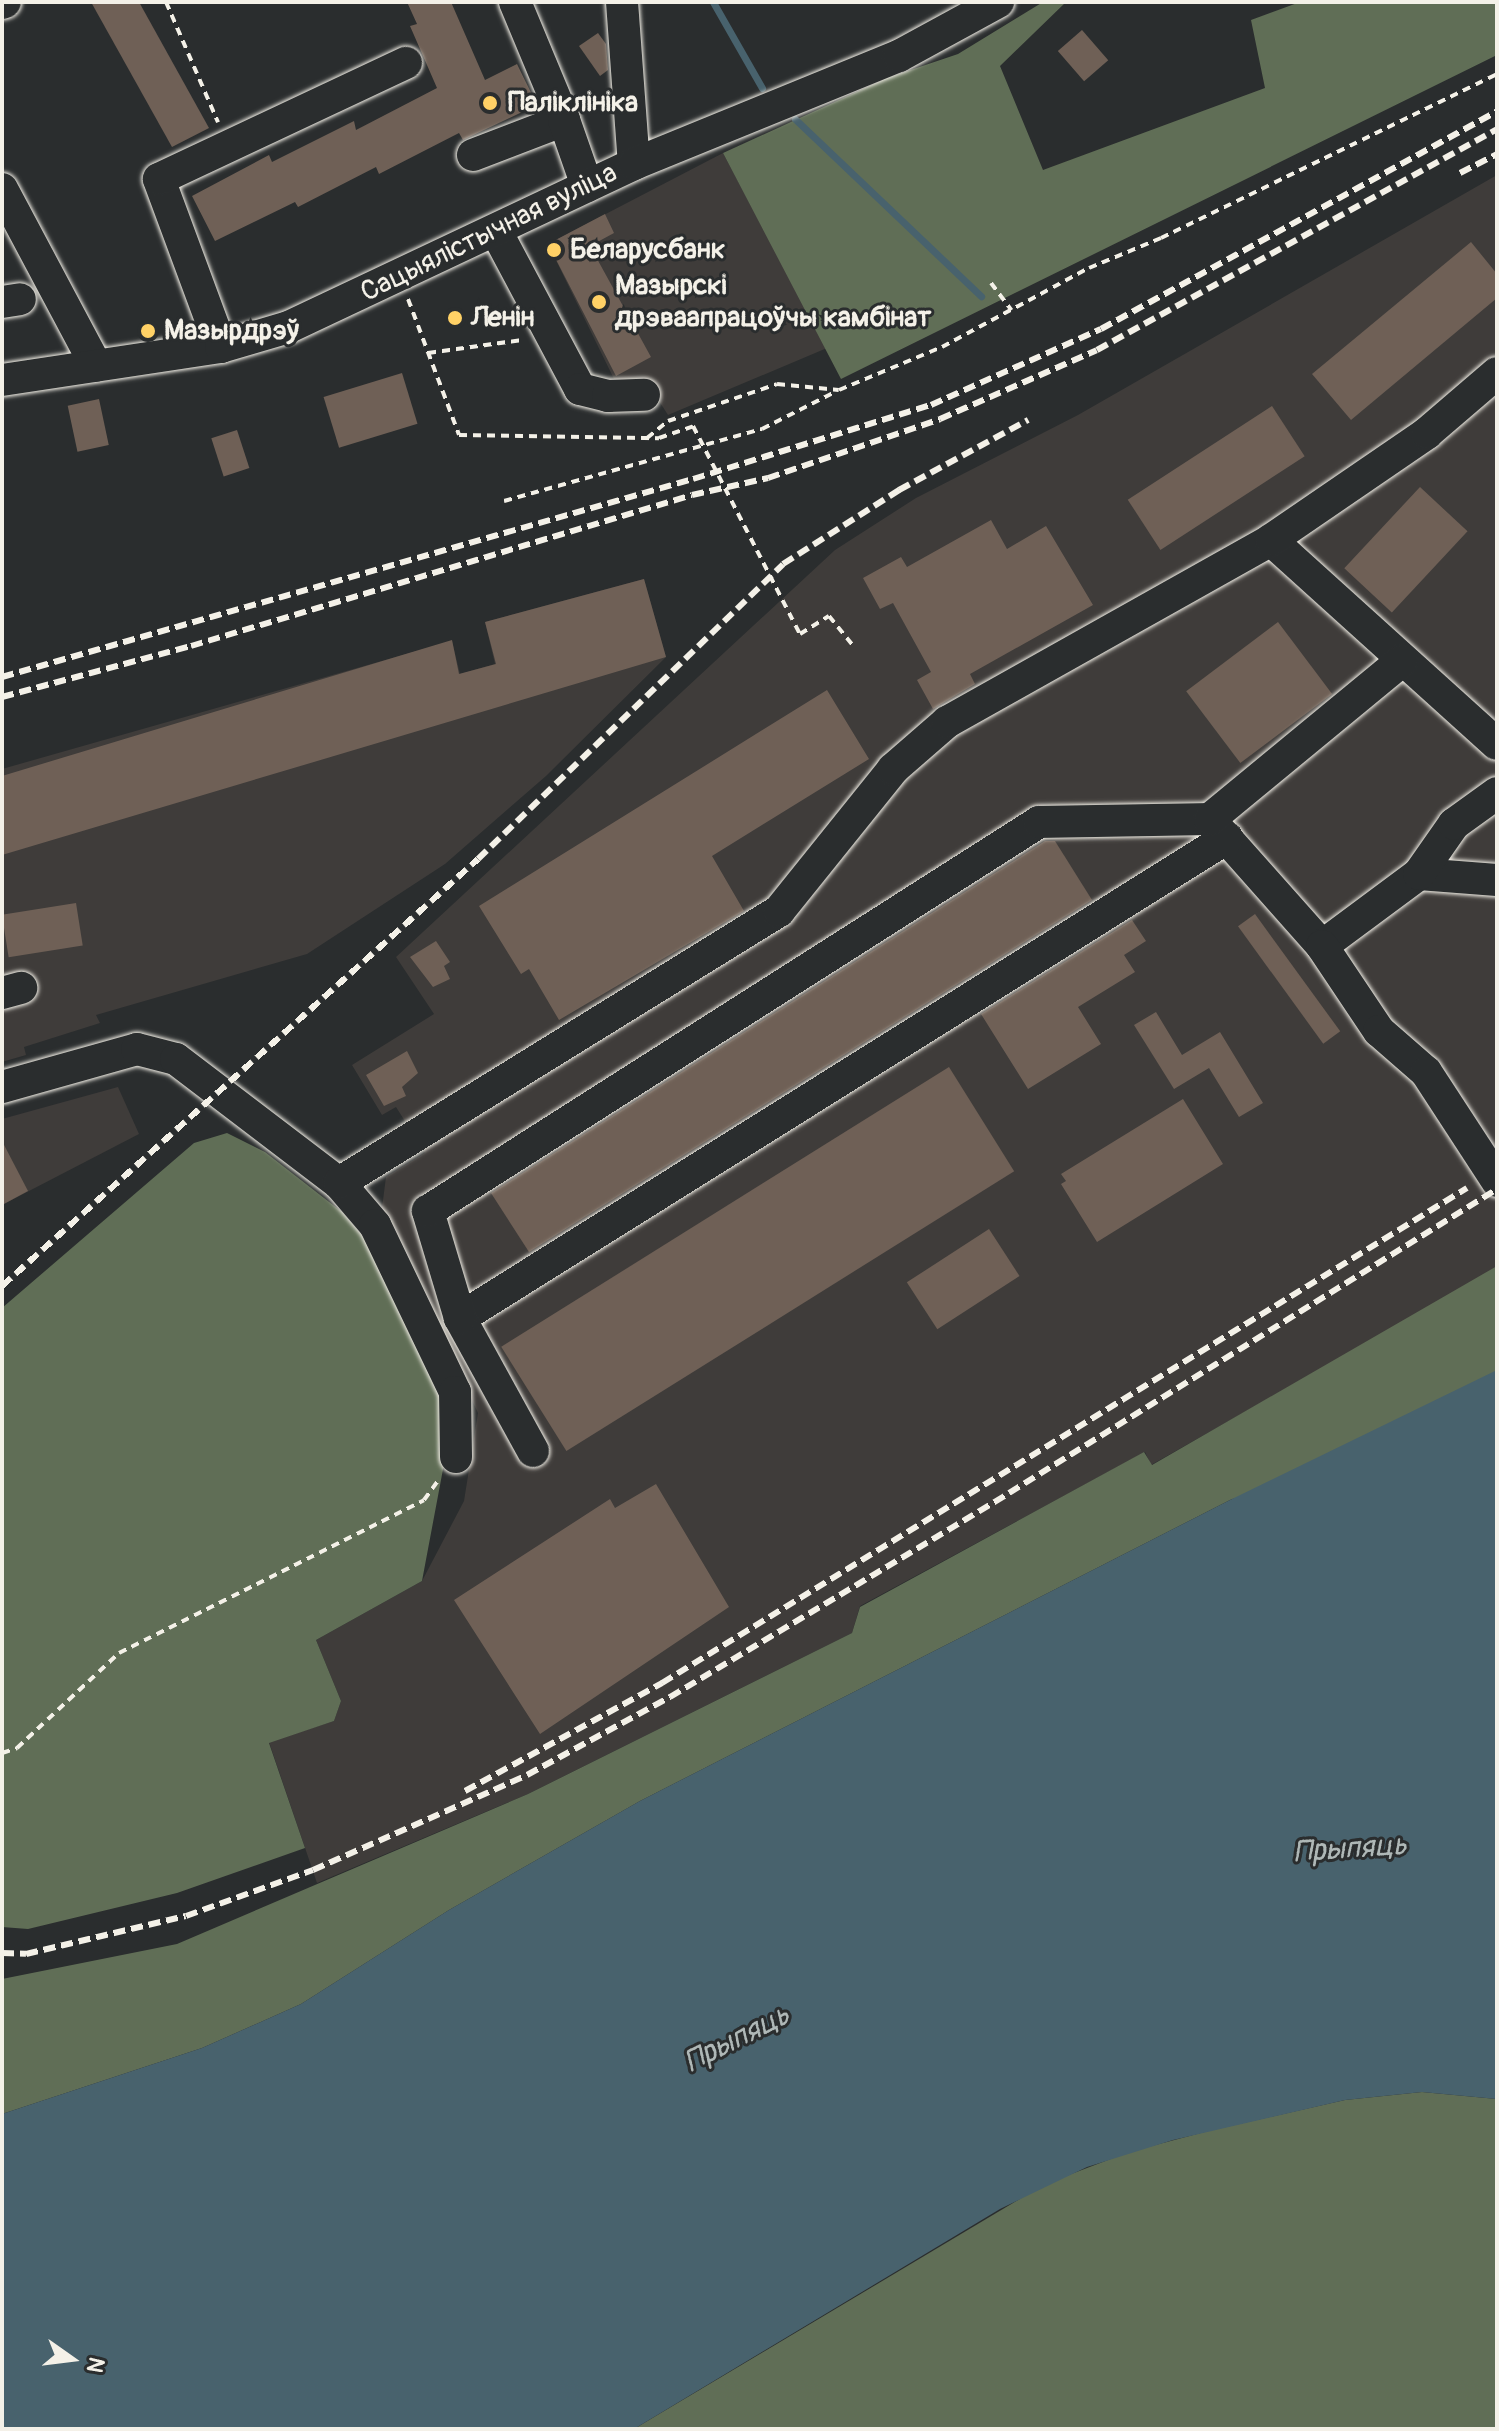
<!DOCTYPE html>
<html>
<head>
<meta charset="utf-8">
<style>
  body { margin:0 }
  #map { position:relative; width:1499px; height:2431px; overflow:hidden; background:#2a2d2e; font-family:Pangolin,sans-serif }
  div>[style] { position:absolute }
  .built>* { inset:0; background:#3f3c3a }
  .green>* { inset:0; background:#606e56 }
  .water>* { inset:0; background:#48626d }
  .stream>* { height:7px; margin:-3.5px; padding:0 3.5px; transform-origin:3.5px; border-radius:3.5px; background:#48626d }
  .building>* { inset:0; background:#6f6056; transform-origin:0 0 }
  .path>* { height:4px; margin-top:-2px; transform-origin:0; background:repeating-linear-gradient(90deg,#f4f1e8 0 8px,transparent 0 14px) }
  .roads { filter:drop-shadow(0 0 2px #f4f1e8) drop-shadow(0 0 2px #f4f1e8) }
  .minor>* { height:32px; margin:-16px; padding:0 16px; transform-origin:16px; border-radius:16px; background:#2a2d2e }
  .rail>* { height:6px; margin-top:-3px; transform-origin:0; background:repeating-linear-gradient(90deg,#f4f1e8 0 12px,transparent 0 18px) }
  .path-bridge>* { height:4px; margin-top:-2px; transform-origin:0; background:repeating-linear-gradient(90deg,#f4f1e8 0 8px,transparent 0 14px) }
  .dots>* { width:22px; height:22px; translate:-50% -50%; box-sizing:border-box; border:4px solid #2a2d2e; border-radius:50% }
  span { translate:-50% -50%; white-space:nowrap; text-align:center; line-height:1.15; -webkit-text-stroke:6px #2a2d2e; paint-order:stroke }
  .poi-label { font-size:28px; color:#f4f1e8; font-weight:700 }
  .left { translate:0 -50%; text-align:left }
  .street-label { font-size:28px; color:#f4f1e8 }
  .water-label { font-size:30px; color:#afb8b7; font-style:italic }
  .frame { position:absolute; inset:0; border:4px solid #f4f1e8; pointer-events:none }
  .north { position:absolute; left:32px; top:2319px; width:80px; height:80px; -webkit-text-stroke:6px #2a2d2e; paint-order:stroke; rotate:104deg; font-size:22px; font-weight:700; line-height:32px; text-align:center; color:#f4f1e8 }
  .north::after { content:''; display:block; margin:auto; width:28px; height:36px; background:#f4f1e8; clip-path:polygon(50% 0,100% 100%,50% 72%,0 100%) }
</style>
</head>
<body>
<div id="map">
  <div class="built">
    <i style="clip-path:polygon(723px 153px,827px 348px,668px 415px,652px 390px,614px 379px,548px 244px)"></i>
    <i style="clip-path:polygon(1497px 175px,1497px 1269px,1151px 1465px,1145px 1452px,860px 1606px,852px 1633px,528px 1794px,317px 1883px,269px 1742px,334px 1721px,341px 1701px,316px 1640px,422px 1581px,464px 1501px,478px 1413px,382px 1208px,386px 1177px,425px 1153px,396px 1107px,382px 1115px,352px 1065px,434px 1014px,396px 957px,835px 550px,916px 498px,1078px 415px)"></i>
    <i style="clip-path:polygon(644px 579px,666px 657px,546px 776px,445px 864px,307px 954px,96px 1015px,100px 1023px,24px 1047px,26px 1055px,2px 1062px,2px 769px,452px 641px,460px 674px,495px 664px,485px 622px)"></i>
    <i style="clip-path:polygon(118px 1087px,139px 1134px,2px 1205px,2px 1119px)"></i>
  </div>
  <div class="green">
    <i style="clip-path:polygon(1043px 2px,1066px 2px,1000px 66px,1043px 170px,1265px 88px,1251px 20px,1300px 2px,1497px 2px,1497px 55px,841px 379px,723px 153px,887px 78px,958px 54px)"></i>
    <i style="clip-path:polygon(227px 1133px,265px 1152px,342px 1212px,365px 1239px,436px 1386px,443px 1411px,444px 1464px,422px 1581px,316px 1640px,341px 1701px,334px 1721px,269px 1743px,305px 1848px,177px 1893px,28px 1929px,2px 1927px,2px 1308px,194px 1143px)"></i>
    <i style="clip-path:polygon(1497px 1266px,1497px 1461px,1232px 1499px,640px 1801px,449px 1910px,301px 2004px,202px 2048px,2px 2114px,2px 1979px,177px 1944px,528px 1794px,852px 1633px,860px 1607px,1144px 1452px,1152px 1465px)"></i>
    <i style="clip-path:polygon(1422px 2092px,1497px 2099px,1497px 2429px,634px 2429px,1045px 2184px,1129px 2152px,1212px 2130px,1345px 2100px)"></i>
  </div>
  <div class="water">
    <i style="clip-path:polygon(1497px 1370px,1497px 2099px,1422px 2092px,1345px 2100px,1173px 2140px,1087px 2167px,1000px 2209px,634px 2429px,2px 2429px,2px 2114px,202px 2048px,301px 2004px,449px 1910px,640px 1801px,1232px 1499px)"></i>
  </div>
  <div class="stream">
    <i style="left:713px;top:2px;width:99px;rotate:60.3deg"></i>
    <i style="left:795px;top:119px;width:257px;rotate:43.6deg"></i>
  </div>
  <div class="building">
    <i style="clip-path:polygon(91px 2px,139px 2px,209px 128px,172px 147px)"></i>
    <i style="clip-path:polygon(407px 2px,451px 2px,485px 80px,517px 64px,537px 105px,463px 140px,459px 133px,379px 174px,376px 167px,298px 207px,295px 202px,215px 241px,192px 196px,269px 155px,272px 162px,354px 121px,356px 130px,437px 88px,410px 26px,417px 24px)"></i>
    <i style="left:1082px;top:30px;width:40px;height:32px;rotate:49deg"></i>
    <i style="clip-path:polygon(598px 33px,606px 44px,608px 70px,600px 76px,579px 46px)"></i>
    <i style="clip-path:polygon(605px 214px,614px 233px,590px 246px,651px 357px,616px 376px,548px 244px)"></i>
    <i style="clip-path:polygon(1471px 242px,1497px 274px,1497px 298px,1351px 420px,1312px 374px)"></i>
    <i style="left:402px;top:373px;width:53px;height:82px;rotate:73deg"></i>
    <i style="left:99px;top:399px;width:47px;height:32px;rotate:78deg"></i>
    <i style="left:1272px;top:406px;width:60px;height:172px;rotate:57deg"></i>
    <i style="left:237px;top:430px;width:40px;height:27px;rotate:72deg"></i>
    <i style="left:1420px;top:487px;width:65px;height:111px;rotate:43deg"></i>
    <i style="clip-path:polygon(991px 520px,1007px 549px,1046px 526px,1093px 605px,970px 674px,975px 684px,933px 709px,917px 680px,931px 672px,893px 603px,880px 609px,863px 578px,901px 557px,907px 567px)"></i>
    <i style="clip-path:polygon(644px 579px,666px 657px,2px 855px,2px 776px,452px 640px,459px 674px,496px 664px,485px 622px)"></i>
    <i style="left:1278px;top:622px;width:90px;height:115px;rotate:53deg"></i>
    <i style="clip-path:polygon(827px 690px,869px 759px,712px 856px,744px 911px,559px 1020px,529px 969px,521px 974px,479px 906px)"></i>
    <i style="clip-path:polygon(1045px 841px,1055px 841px,1092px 900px,529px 1252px,491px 1193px)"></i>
    <i style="left:76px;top:903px;width:43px;height:75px;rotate:81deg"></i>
    <i style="left:1255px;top:914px;width:145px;height:21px;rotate:54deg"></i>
    <i style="clip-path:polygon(1132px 920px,1146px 941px,1124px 955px,1135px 972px,1078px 1007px,1101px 1044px,1028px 1089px,981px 1014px)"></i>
    <i style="clip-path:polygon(436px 941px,450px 962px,444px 966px,450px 979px,433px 987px,410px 957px)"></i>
    <i style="clip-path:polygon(1156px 1012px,1182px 1055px,1220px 1032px,1263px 1103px,1239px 1117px,1209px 1068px,1174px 1089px,1134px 1025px)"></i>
    <i style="clip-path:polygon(407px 1051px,418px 1073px,402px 1087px,406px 1096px,384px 1106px,366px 1075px)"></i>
    <i style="left:949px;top:1067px;width:123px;height:528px;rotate:58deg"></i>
    <i style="clip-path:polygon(1183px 1099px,1223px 1164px,1097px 1242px,1061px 1184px,1066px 1181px,1061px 1174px)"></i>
    <i style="clip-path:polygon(2px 1141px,28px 1191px,2px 1205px)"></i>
    <i style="left:989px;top:1229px;width:56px;height:98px;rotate:57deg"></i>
    <i style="clip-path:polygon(656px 1484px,729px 1607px,540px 1734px,454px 1600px,610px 1499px,615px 1508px)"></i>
  </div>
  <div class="path">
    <i style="left:166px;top:2px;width:131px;rotate:66.6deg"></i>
    <i style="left:991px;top:283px;width:34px;rotate:53deg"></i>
    <i style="left:408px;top:299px;width:145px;rotate:69.4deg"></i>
    <i style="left:459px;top:435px;width:200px;rotate:0.9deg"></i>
    <i style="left:428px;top:353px;width:95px;rotate:-7.9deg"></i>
    <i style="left:647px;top:438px;width:27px;rotate:-39deg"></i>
    <i style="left:668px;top:421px;width:115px;rotate:-18.7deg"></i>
    <i style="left:777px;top:384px;width:62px;rotate:5.5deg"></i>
    <i style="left:839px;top:390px;width:112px;rotate:-22.7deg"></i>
    <i style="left:942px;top:347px;width:167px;rotate:-28.3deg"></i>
    <i style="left:1089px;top:268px;width:78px;rotate:-22.6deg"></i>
    <i style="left:1161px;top:238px;width:374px;rotate:-26deg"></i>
    <i style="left:504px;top:501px;width:268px;rotate:-15.6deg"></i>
    <i style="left:762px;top:429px;width:84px;rotate:-26.9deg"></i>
    <i style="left:2px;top:1753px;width:16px;rotate:-18deg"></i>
    <i style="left:17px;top:1748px;width:139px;rotate:-43deg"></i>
    <i style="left:119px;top:1653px;width:341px;rotate:-26.6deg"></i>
    <i style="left:424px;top:1500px;width:27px;rotate:-54deg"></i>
  </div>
  <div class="roads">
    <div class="minor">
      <i style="left:515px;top:2px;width:128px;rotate:67.4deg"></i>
      <i style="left:622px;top:2px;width:162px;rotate:85.8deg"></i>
      <i style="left:2px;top:3px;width:3px;rotate:-18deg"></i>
      <i style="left:473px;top:155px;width:97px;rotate:-21deg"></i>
      <i style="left:564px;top:120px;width:70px;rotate:70.8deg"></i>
      <i style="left:2px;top:189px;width:200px;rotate:62deg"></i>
      <i style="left:496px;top:231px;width:179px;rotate:62deg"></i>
      <i style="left:580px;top:389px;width:29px;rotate:14deg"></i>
      <i style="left:608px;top:396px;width:36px;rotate:-2deg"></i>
      <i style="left:2px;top:302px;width:18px;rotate:-9deg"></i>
      <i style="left:221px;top:347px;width:179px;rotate:-110.3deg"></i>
      <i style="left:159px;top:179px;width:273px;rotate:-25.2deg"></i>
      <i style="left:2px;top:380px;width:221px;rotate:-8.6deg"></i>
      <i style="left:221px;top:347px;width:71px;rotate:-16.4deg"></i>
      <i style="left:289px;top:327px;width:382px;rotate:-25.3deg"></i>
      <i style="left:634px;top:164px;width:286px;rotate:-22.2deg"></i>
      <i style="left:899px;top:56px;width:113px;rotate:-28.6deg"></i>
      <i style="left:1271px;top:540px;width:304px;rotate:42.1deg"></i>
      <i style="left:1212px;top:822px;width:166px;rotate:48.4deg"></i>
      <i style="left:1322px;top:946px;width:121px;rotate:-36.6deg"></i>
      <i style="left:1419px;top:874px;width:78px;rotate:4.4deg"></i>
      <i style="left:1419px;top:874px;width:61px;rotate:-55deg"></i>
      <i style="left:1454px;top:824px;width:53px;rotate:-35.8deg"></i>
      <i style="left:1322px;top:946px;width:102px;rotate:56.2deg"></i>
      <i style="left:1379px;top:1031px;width:62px;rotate:41.1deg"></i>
      <i style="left:1426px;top:1072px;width:130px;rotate:56.9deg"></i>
      <i style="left:2px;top:993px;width:20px;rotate:-15deg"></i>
      <i style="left:2px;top:1087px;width:140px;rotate:-15.7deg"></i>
      <i style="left:137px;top:1049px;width:40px;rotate:14.4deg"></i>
      <i style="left:176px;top:1059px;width:205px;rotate:37.3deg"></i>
      <i style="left:339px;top:1183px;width:55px;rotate:49.4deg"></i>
      <i style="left:375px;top:1225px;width:185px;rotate:64.4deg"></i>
      <i style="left:455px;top:1392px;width:65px;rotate:89.1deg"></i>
      <i style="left:339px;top:1183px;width:517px;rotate:-31.72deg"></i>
      <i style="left:779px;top:911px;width:182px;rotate:-51.2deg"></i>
      <i style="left:893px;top:769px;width:72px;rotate:-41deg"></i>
      <i style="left:947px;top:722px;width:372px;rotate:-29.3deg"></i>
      <i style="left:1271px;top:540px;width:189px;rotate:-34.4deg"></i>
      <i style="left:1427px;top:433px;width:92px;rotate:-40.6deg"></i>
      <i style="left:460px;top:1318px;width:905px;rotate:-32.04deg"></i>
      <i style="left:533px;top:1451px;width:152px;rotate:-118.8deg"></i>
      <i style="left:460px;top:1318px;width:112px;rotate:-106.7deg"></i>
      <i style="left:428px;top:1211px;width:724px;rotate:-32.48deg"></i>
      <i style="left:1039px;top:822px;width:171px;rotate:-1deg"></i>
      <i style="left:1210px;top:819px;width:249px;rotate:-39.5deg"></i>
    </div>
  </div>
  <div class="rail">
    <i style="left:1460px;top:173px;width:42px;rotate:-27.2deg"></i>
    <i style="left:2px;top:677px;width:719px;rotate:-15.99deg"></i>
    <i style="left:693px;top:479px;width:249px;rotate:-17.3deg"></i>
    <i style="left:931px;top:405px;width:186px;rotate:-24.1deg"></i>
    <i style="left:1101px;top:329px;width:452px;rotate:-28.8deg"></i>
    <i style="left:2px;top:697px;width:196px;rotate:-15.1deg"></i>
    <i style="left:191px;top:646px;width:523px;rotate:-16.77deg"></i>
    <i style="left:692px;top:495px;width:78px;rotate:-12.6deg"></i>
    <i style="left:768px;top:478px;width:182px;rotate:-18.9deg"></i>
    <i style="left:940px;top:419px;width:171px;rotate:-23.7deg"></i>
    <i style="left:1097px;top:350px;width:457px;rotate:-28.9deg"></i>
    <i style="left:2px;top:1286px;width:639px;rotate:-41.89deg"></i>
    <i style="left:478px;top:859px;width:424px;rotate:-44deg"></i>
    <i style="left:783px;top:564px;width:138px;rotate:-32.5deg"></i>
    <i style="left:899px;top:490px;width:147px;rotate:-28.5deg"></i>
    <i style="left:465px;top:1791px;width:225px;rotate:-28.7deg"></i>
    <i style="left:662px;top:1683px;width:945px;rotate:-31.59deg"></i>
    <i style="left:2px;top:1953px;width:24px;rotate:2deg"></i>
    <i style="left:26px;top:1954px;width:164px;rotate:-13.4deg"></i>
    <i style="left:186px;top:1916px;width:135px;rotate:-19.9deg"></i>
    <i style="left:313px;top:1870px;width:234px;rotate:-23.9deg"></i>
    <i style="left:527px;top:1775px;width:163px;rotate:-28.6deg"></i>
    <i style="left:670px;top:1697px;width:396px;rotate:-31deg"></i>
    <i style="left:1009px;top:1493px;width:575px;rotate:-31.92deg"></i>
  </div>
  <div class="path-bridge">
    <i style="left:659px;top:438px;width:36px;rotate:-19deg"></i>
    <i style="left:693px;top:426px;width:234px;rotate:62.8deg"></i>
    <i style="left:800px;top:634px;width:34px;rotate:-32deg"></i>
    <i style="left:829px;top:616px;width:40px;rotate:51deg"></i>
  </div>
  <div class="dots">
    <i style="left:490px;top:103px;background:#ffd166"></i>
    <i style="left:554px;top:250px;background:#ffd166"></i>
    <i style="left:599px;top:302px;background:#ffd166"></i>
    <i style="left:455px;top:318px;background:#ffd166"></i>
    <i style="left:148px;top:331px;background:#ffd166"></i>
  </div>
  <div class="poi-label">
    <span class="left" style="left:508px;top:103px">Паліклініка</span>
    <span class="left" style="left:570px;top:250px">Беларусбанк</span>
    <span class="left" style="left:615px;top:302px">Мазырскі<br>дрэваапрацоўчы камбінат</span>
    <span class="left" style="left:471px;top:318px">Ленін</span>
    <span class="left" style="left:164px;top:331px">Мазырдрэў</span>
  </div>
  <div class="street-label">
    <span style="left:489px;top:233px;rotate:-26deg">Сацыялістычная вуліца</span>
  </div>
  <div class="water-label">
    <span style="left:1350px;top:1849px;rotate:-4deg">Прыпяць</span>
    <span style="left:737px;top:2039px;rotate:-27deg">Прыпяць</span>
  </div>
  <div class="frame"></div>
  <div class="north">N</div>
</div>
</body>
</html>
